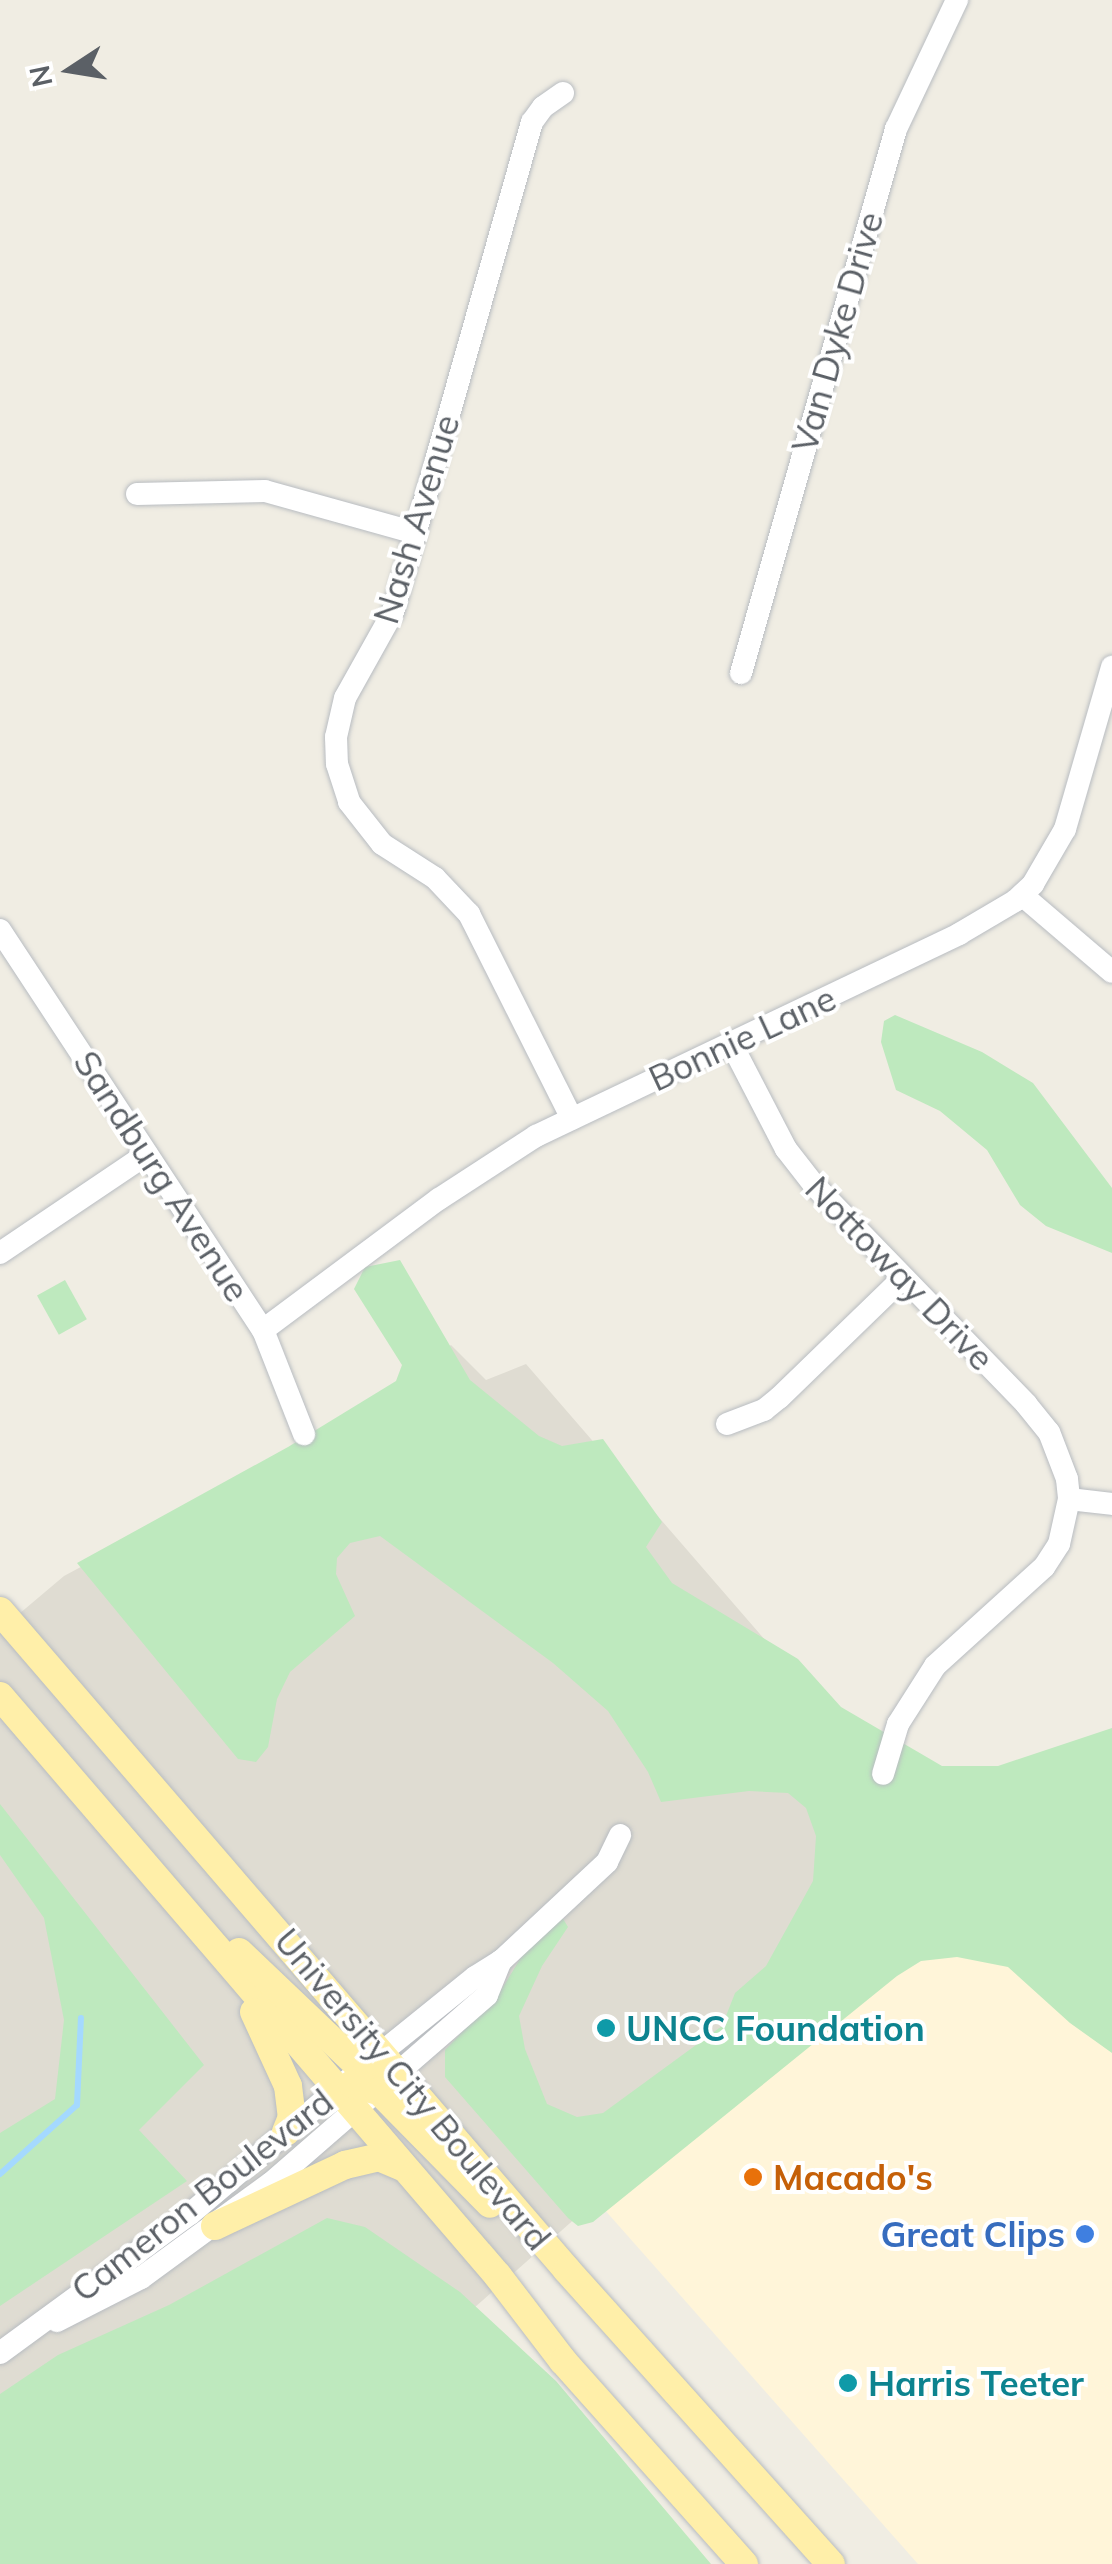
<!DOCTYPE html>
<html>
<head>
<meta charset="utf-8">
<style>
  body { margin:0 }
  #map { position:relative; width:1112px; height:2564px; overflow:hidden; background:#f0ede3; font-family:Mulish,sans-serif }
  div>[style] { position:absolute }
  .commercial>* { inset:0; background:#fff5d9 }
  .education>* { inset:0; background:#dfdcd2 }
  .green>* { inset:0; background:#bee9be; transform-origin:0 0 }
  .stream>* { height:6px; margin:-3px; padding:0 3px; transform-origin:3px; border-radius:3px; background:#a4d9ff }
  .roads { filter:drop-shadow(0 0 2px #b8bcc1) drop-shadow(0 0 2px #b8bcc1) }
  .minor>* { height:22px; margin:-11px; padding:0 11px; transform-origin:11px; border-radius:11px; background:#fff }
  .major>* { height:28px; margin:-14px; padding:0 14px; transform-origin:14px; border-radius:14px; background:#ffefa9 }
  .dots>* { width:28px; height:28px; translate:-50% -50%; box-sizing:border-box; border:5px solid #fff; border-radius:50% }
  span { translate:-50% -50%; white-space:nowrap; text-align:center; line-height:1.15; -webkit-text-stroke:8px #fff; paint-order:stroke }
  .street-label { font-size:35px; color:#5b6066 }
  .culture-label { font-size:35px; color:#0d838f; font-weight:700 }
  .left { translate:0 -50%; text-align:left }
  .food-label { font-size:35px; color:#c56008; font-weight:700 }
  .shop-label { font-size:35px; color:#366cbe; font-weight:700 }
  .right { translate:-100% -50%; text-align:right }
  .north { position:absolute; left:20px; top:20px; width:100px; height:100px; -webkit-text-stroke:8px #fff; paint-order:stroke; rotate:258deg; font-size:28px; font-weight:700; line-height:40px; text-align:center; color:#5b6066 }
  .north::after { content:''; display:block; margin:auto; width:35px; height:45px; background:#5b6066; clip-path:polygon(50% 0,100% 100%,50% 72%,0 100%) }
</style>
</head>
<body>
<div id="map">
  <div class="commercial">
    <i style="clip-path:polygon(1112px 1812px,1112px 2564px,918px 2564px,596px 2200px)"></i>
  </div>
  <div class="education">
    <i style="clip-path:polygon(451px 1345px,486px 1380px,526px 1364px,863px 1753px,832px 1952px,596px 2200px,474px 2308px,0 2564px,0 1630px,64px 1576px,278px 1461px)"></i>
  </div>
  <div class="green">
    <i style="clip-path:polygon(895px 1015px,982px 1052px,1033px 1083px,1112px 1188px,1112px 1253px,1046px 1226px,1020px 1205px,987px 1150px,940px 1111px,896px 1090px,881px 1042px,884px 1021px)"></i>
    <i style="clip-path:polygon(400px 1260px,470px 1380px,539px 1436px,562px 1446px,603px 1439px,662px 1522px,646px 1547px,672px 1583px,798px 1659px,841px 1707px,942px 1766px,998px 1766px,1112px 1728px,1112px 2053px,1070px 2023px,1008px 1967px,957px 1957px,921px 1961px,897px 1976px,593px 2222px,578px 2226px,568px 2218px,445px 2077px,445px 2050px,498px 1995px,528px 1946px,562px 1917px,568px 1927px,542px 1966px,519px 2016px,525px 2049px,547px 2104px,577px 2117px,603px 2113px,722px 2026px,735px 1993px,766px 1966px,813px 1881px,816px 1836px,806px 1808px,788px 1793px,749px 1791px,661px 1802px,648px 1772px,608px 1711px,553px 1663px,380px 1536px,350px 1543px,337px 1558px,336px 1574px,355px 1616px,290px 1672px,277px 1699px,268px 1747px,256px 1762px,238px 1759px,77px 1563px,288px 1447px,396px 1381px,402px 1365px,354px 1289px,365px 1267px)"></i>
    <i style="left:65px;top:1280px;width:45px;height:32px;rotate:61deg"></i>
    <i style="clip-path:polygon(0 1804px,204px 2065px,139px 2130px,187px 2181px,0 2306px,0 2133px,55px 2099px,64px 2020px,44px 1918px,0 1855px)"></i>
    <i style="clip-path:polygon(327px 2218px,365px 2227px,460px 2292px,556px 2381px,711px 2564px,0 2564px,0 2394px,58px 2355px,169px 2305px)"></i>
  </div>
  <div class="stream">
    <i style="left:0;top:2174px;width:103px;rotate:-41.9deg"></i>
    <i style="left:77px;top:2105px;width:87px;rotate:-87.4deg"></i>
  </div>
  <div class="roads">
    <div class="minor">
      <i style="left:563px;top:93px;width:24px;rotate:145deg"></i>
      <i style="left:543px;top:107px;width:19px;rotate:126deg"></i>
      <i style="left:532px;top:122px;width:509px;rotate:105.84deg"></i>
      <i style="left:393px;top:612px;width:98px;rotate:119.2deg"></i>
      <i style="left:345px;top:698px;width:40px;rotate:103deg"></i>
      <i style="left:336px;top:737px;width:27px;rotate:88deg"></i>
      <i style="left:337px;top:764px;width:40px;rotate:72deg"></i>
      <i style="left:349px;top:802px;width:53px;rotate:51.8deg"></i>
      <i style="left:382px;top:844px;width:63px;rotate:32.7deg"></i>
      <i style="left:435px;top:878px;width:50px;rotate:46.6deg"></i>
      <i style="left:469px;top:914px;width:229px;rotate:63.3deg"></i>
      <i style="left:137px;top:494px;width:128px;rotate:-1.3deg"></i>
      <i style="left:265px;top:491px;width:156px;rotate:15.6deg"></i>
      <i style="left:741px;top:673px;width:566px;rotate:-74.1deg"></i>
      <i style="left:896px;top:129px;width:143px;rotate:-64.7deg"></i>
      <i style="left:1022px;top:895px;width:118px;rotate:40.5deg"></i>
      <i style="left:0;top:930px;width:479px;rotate:56.7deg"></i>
      <i style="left:263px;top:1330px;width:112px;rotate:68.5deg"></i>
      <i style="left:731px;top:1043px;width:119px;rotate:62.6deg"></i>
      <i style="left:786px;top:1149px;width:46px;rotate:52.1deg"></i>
      <i style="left:814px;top:1185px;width:305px;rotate:45.9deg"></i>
      <i style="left:1026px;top:1404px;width:36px;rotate:51deg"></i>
      <i style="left:1049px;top:1432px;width:50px;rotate:69deg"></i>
      <i style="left:1067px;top:1479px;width:20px;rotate:84deg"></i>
      <i style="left:1069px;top:1499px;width:46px;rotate:102.5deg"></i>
      <i style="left:1059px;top:1544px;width:27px;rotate:123deg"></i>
      <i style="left:1044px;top:1567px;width:147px;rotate:137.8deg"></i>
      <i style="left:935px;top:1666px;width:69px;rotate:122.5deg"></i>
      <i style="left:898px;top:1724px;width:52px;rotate:106.7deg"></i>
      <i style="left:0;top:1253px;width:177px;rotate:-34deg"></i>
      <i style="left:263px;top:1330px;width:219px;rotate:-36.7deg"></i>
      <i style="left:439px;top:1199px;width:116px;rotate:-33deg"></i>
      <i style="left:536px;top:1136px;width:469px;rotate:-25.5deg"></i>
      <i style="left:959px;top:934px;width:65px;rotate:-30.5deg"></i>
      <i style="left:1015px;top:901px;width:25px;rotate:-43deg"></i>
      <i style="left:1033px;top:884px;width:64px;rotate:-59.8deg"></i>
      <i style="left:1065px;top:829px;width:169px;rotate:-73.8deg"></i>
      <i style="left:727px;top:1424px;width:40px;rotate:-21deg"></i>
      <i style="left:764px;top:1410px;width:19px;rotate:-39deg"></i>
      <i style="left:779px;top:1398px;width:173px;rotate:-44.1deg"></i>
      <i style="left:1069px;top:1499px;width:43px;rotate:6.6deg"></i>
      <i style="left:57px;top:2321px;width:94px;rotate:-27.1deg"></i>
      <i style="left:141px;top:2278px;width:161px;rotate:-36.2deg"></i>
      <i style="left:271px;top:2183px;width:286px;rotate:-41deg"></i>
      <i style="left:487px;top:1995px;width:37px;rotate:-68deg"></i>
      <i style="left:0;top:2353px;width:235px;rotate:-36.2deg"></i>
      <i style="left:190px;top:2214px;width:224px;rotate:-40.3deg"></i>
      <i style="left:361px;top:2069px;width:146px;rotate:-38.9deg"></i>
      <i style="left:475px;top:1977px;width:31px;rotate:-32deg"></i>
      <i style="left:501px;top:1961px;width:145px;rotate:-43deg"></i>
      <i style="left:607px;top:1862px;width:30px;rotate:-64deg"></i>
    </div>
    <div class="major">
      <i style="left:0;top:1611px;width:869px;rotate:49.29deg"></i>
      <i style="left:567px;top:2270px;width:395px;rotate:48.1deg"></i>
      <i style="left:0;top:1696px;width:764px;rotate:49.35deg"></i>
      <i style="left:498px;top:2276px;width:107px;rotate:52.6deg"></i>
      <i style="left:563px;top:2361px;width:272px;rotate:48.3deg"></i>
      <i style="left:239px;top:1952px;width:175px;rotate:43.6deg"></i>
      <i style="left:366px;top:2073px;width:15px;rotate:23deg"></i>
      <i style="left:380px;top:2079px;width:21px;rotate:-19deg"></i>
      <i style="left:254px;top:2012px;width:81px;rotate:65.3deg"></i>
      <i style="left:288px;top:2086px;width:31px;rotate:83deg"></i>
      <i style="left:292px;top:2117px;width:16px;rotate:112deg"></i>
      <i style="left:352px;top:2084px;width:28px;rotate:15deg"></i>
      <i style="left:379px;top:2091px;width:158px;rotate:45.5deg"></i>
      <i style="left:215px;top:2226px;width:144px;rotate:-25.1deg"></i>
      <i style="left:345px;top:2165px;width:35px;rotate:-13deg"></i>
      <i style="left:379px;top:2157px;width:25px;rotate:23deg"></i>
    </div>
  </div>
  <div class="dots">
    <i style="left:606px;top:2028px;background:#0f9aa8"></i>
    <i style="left:753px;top:2177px;background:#e8710a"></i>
    <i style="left:1085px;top:2234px;background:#3f7fe0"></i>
    <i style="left:848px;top:2383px;background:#0f9aa8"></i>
  </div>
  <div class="street-label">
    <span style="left:837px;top:332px;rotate:-74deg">Van Dyke Drive</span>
    <span style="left:416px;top:519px;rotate:-73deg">Nash Avenue</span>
    <span style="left:742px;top:1038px;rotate:-25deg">Bonnie Lane</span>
    <span style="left:162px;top:1176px;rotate:57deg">Sandburg Avenue</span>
    <span style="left:900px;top:1273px;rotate:46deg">Nottoway Drive</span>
    <span style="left:413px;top:2089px;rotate:50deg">University City Boulevard</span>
    <span style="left:202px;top:2195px;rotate:-38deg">Cameron Boulevard</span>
  </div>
  <div class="culture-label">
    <span class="left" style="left:626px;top:2028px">UNCC Foundation</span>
    <span class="left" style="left:868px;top:2383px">Harris Teeter</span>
  </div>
  <div class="food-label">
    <span class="left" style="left:773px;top:2177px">Macado's</span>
  </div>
  <div class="shop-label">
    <span class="right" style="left:1065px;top:2234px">Great Clips</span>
  </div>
  <div class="north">N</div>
</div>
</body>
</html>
